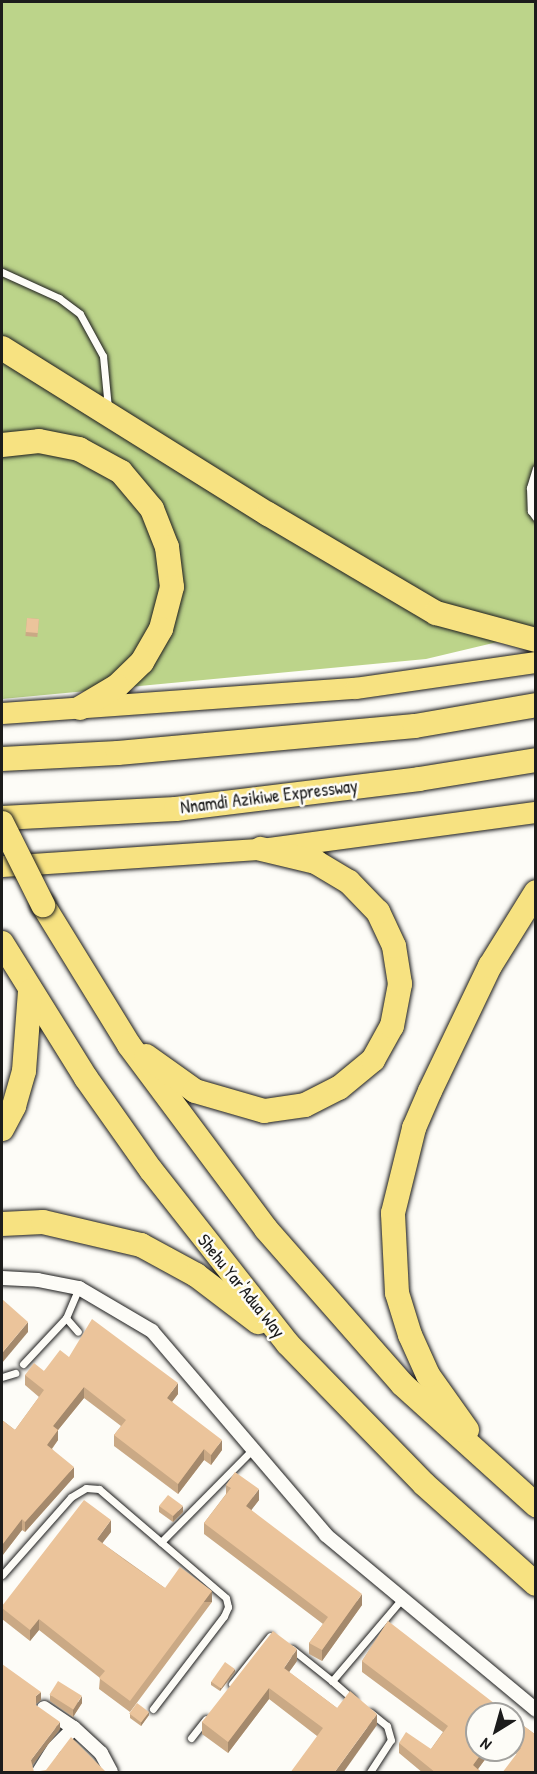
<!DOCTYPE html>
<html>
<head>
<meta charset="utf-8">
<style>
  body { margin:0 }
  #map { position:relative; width:537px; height:1774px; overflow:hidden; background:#fdfcf7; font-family:"Patrick Hand",sans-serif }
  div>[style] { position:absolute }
  .green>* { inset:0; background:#bcd48a }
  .roads { filter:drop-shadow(0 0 2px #1c1c1c) drop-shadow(0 0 2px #1c1c1c) }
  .service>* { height:7px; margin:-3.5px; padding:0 3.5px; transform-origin:3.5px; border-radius:3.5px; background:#fdfcf7 }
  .minor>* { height:14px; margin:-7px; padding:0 7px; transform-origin:7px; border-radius:7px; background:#fdfcf7 }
  .trunk>* { height:21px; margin:-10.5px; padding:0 10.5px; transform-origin:10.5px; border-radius:10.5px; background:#f7e281 }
  .motorway>* { height:24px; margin:-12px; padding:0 12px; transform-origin:12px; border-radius:12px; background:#f7e281 }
  .bridges { filter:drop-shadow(0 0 2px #1c1c1c) drop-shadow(0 0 2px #1c1c1c) }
  .motorway-bridge>* { height:24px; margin:-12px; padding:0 12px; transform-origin:12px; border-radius:12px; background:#f7e281 }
  .wall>* { inset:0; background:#caa985; transform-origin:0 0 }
  .shaded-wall>* { inset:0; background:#a4896c; transform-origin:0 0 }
  .building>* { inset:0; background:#ebc49b; transform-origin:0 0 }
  span { translate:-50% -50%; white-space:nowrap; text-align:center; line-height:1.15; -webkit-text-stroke:5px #fdfcf7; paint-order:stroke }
  .street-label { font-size:18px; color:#1c1c1c }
  .frame { position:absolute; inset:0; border:3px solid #1c1c1c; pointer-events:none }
  .north { position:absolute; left:465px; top:1702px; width:60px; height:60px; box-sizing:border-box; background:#fdfcf7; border:2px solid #a3a29f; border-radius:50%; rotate:217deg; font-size:16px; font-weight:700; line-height:24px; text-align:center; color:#1c1c1c }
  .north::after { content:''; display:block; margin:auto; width:21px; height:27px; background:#1c1c1c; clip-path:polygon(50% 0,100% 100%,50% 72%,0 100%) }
</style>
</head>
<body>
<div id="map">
  <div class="green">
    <i style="clip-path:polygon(2px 2px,535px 2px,535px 633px,426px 659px,2px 699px)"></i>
  </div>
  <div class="roads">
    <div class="service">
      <i style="left:2px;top:272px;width:63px;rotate:24.5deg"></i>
      <i style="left:59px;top:298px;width:26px;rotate:37deg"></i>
      <i style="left:80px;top:314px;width:48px;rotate:61.3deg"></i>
      <i style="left:103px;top:356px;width:52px;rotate:84.5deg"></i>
      <i style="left:536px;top:468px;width:21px;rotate:107deg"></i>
      <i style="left:530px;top:488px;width:23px;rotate:88deg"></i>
      <i style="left:531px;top:511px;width:9px;rotate:54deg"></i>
      <i style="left:66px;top:1318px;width:18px;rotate:49deg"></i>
      <i style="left:23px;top:1364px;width:63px;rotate:-46.9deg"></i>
      <i style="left:66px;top:1318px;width:33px;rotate:-67deg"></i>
      <i style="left:2px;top:1377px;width:14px;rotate:-17deg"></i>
      <i style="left:161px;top:1542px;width:129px;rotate:-45.3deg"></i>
      <i style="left:2px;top:1575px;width:104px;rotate:-48.5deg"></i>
      <i style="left:71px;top:1497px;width:17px;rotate:-31deg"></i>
      <i style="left:86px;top:1488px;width:13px;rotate:4deg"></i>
      <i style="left:99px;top:1489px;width:167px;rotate:40.6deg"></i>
      <i style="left:226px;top:1598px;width:9px;rotate:77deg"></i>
      <i style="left:228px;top:1607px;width:10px;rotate:114deg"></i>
      <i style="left:224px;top:1616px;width:117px;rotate:127.4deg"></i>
      <i style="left:292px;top:1649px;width:51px;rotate:38.7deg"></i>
      <i style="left:332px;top:1681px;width:105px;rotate:-49.6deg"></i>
      <i style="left:332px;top:1681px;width:28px;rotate:41deg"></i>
      <i style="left:232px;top:1684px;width:61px;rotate:-51.6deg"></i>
      <i style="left:191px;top:1738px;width:24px;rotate:-52deg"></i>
      <i style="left:370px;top:1772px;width:38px;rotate:-57deg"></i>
      <i style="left:391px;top:1740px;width:15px;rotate:-106deg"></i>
      <i style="left:387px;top:1726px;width:21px;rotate:-141deg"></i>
    </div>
    <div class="minor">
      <i style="left:2px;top:1278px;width:36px;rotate:3deg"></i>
      <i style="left:38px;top:1280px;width:42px;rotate:11deg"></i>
      <i style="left:79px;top:1288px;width:85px;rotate:30.5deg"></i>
      <i style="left:152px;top:1331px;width:268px;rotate:49.5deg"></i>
      <i style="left:326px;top:1535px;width:273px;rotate:39.8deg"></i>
      <i style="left:44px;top:1708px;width:36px;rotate:34deg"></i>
      <i style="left:74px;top:1728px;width:37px;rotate:43deg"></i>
      <i style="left:101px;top:1753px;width:21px;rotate:62deg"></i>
      <i style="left:39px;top:1772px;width:28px;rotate:-58deg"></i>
      <i style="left:54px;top:1748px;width:28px;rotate:-45deg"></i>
    </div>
    <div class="trunk">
      <i style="left:2px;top:713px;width:354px;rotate:-4.1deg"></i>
      <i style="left:355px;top:688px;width:183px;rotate:-8.2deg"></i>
      <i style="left:2px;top:866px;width:260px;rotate:-3.8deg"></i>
      <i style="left:261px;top:849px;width:277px;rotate:-7.7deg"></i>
    </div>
    <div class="motorway">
      <i style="left:2px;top:348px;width:314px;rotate:32deg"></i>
      <i style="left:268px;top:514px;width:195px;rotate:30.5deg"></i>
      <i style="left:436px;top:613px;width:104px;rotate:15.1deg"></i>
      <i style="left:2px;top:445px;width:37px;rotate:-6deg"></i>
      <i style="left:39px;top:441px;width:41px;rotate:11.3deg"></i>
      <i style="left:79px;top:449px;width:48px;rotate:28.7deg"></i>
      <i style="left:121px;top:472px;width:48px;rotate:50deg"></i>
      <i style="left:152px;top:509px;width:41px;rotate:68.5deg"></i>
      <i style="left:167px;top:547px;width:40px;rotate:82.9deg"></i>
      <i style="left:172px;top:587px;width:43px;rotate:104.7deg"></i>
      <i style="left:161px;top:629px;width:38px;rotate:120deg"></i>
      <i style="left:142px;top:662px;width:35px;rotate:136deg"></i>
      <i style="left:117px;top:686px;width:43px;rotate:149.3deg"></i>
      <i style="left:2px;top:759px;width:116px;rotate:-3deg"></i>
      <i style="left:118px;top:753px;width:298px;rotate:-5.2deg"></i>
      <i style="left:415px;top:726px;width:123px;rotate:-9.8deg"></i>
      <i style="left:2px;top:818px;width:174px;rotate:-3deg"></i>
      <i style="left:176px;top:809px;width:245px;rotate:-7deg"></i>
      <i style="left:419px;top:779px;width:119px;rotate:-9.2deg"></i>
      <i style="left:43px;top:905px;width:164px;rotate:58.4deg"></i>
      <i style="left:129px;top:1045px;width:229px;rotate:53.3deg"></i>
      <i style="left:266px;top:1229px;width:206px;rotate:48.7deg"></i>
      <i style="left:402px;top:1384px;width:181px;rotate:42.1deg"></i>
      <i style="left:2px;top:943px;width:159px;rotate:58.1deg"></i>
      <i style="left:86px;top:1078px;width:113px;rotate:54.8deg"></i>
      <i style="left:151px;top:1170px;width:221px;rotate:51.8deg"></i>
      <i style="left:288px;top:1344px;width:195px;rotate:45.8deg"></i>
      <i style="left:424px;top:1484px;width:150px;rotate:41.8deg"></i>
      <i style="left:146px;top:1056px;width:60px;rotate:35.5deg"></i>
      <i style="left:195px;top:1091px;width:72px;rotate:16.2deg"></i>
      <i style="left:264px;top:1111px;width:41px;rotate:-8.3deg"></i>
      <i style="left:305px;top:1105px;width:38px;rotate:-27deg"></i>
      <i style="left:339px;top:1088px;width:44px;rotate:-39.5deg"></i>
      <i style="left:373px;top:1060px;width:39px;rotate:-61deg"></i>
      <i style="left:392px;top:1026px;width:43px;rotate:-79.2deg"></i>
      <i style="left:400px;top:984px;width:38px;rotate:-99deg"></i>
      <i style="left:394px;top:946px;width:38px;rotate:-115deg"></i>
      <i style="left:378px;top:912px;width:42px;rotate:-134deg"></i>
      <i style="left:349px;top:882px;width:39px;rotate:-149deg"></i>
      <i style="left:316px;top:862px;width:57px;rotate:-166.7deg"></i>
      <i style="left:2px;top:1129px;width:26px;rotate:-62deg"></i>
      <i style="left:14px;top:1106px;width:36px;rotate:-74deg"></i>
      <i style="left:24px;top:1071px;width:80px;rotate:-85.7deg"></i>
      <i style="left:2px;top:1224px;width:41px;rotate:-2.8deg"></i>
      <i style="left:43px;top:1222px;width:101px;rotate:13.2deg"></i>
      <i style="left:141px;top:1245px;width:63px;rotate:28.6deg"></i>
      <i style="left:196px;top:1275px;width:78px;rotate:37.2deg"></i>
      <i style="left:467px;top:1430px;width:67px;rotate:-125.3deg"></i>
      <i style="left:428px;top:1375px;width:44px;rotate:-114.2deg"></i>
      <i style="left:410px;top:1335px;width:44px;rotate:-107.2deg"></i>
      <i style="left:397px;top:1293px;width:80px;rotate:-92.9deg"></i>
      <i style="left:393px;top:1213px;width:88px;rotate:-76.1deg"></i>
      <i style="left:414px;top:1128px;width:40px;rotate:-66.6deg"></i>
      <i style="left:430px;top:1091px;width:139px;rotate:-64.4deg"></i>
      <i style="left:490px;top:966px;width:87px;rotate:-58.1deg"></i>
    </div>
  </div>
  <div class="bridges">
    <div class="motorway-bridge">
      <i style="left:2px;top:823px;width:92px;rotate:63.4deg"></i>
    </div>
  </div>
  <div class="wall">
    <i style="left:27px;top:618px;width:12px;height:18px;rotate:5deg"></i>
    <i style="clip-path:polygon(69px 1357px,178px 1394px,172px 1402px,222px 1450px,211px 1465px,204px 1460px,178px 1494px,114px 1446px,114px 1435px,121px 1426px,84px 1398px,58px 1430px,58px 1440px,52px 1449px,74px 1477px,25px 1532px,22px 1530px,2px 1556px,2px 1420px,15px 1430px,39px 1397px,25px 1385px,25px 1375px,44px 1371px)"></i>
    <i style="clip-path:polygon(226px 1485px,259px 1500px,251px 1510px,362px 1605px,322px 1661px,309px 1654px,309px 1643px,323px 1624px,204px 1534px,204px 1523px,226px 1494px)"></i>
    <i style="clip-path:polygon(159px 1506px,183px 1512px,173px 1522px,159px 1512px)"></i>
    <i style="clip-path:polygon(111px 1532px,102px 1543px,165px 1588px,212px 1602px,130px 1712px,99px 1689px,100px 1678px,39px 1630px,30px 1641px,2px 1619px,2px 1606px)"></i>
    <i style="clip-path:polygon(388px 1621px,477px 1750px,492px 1750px,478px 1769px,482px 1773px,423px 1773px,399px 1753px,399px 1743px,431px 1749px,443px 1732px,362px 1672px,362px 1661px)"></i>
    <i style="clip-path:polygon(297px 1661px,289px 1672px,337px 1708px,377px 1725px,317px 1736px,269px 1699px,228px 1753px,202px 1734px,202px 1722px)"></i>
    <i style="clip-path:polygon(235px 1672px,220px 1691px,211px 1685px,211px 1682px)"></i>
    <i style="clip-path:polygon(50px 1695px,82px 1703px,73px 1717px,50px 1701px)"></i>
    <i style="clip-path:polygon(130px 1714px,149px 1715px,141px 1726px,130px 1718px)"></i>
    <i style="clip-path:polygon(513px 1718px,536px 1735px,516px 1754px,510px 1750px,513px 1750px)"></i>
  </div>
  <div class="shaded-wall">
    <i style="clip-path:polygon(28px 1322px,28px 1332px,2px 1363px,2px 1353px)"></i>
    <i style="clip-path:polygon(178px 1383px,178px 1394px,167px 1408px,167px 1398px)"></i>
    <i style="clip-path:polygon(84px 1387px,84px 1398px,58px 1430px,58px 1440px,47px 1455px,47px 1445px,53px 1426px)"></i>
    <i style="clip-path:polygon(222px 1440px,222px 1450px,211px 1465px,211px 1455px)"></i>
    <i style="clip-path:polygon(204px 1449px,204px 1460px,178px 1494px,178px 1484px)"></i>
    <i style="clip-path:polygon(74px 1467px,74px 1477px,25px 1532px,25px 1522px)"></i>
    <i style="clip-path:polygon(259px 1489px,259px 1500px,246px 1517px,246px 1506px)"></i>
    <i style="clip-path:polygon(183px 1506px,183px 1512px,173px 1522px,173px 1516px)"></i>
    <i style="clip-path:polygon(22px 1519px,22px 1530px,2px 1556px,2px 1545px)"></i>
    <i style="clip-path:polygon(111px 1520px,111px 1532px,97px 1550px,97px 1539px)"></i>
    <i style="left:212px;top:1591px;width:11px;height:137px;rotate:90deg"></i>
    <i style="clip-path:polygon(362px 1594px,362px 1605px,322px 1661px,322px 1650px)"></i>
    <i style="clip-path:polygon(39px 1619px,39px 1630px,30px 1641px,30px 1630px)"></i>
    <i style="clip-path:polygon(297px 1649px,297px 1661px,284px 1679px,284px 1668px)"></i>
    <i style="clip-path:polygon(235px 1669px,235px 1672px,220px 1691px,220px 1688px)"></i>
    <i style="clip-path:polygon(269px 1688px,269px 1699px,228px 1753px,228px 1742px)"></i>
    <i style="clip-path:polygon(41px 1692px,41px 1700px,36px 1704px,36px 1696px)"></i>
    <i style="clip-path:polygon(82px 1696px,82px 1703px,73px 1717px,73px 1710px)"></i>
    <i style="clip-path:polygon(149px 1712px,149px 1715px,141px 1726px,141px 1722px)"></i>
    <i style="clip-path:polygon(377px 1714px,377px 1725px,343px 1773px,334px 1773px)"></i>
    <i style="clip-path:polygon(60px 1722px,60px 1729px,31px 1767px,31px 1760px)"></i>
    <i style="clip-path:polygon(484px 1750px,492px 1750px,475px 1773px,473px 1765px)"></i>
  </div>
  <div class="building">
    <i style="left:27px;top:618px;width:12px;height:14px;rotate:5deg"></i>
    <i style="clip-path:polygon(2px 1299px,28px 1322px,2px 1353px)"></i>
    <i style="clip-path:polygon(92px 1319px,178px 1383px,167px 1398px,222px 1440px,211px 1455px,204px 1449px,178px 1484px,114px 1435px,126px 1420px,84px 1387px,53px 1426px,58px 1430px,47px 1445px,74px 1467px,25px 1522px,22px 1519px,2px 1545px,2px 1420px,15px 1430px,44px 1390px,25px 1375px,34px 1363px,44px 1371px,60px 1350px,69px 1357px)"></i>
    <i style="clip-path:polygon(235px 1472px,259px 1489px,246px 1506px,362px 1594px,322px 1650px,309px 1643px,328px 1617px,204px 1523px,231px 1488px,226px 1485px)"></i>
    <i style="clip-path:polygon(168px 1495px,183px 1506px,173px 1516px,159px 1506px)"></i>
    <i style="clip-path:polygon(84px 1500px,111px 1520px,97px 1539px,126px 1561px,165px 1588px,180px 1567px,212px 1591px,130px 1701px,99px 1678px,105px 1671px,39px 1619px,30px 1630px,2px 1608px,2px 1606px)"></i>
    <i style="clip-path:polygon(388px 1621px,508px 1714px,477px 1714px,477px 1750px,484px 1750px,473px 1765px,482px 1773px,436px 1773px,399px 1743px,406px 1732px,431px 1749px,448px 1726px,362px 1661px)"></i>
    <i style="clip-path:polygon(273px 1631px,297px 1649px,284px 1668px,337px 1708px,350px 1691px,377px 1714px,334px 1773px,290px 1773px,323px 1728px,269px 1688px,228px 1742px,202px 1722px)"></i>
    <i style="left:225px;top:1662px;width:12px;height:24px;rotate:35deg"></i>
    <i style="clip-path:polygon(2px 1664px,41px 1692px,36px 1696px,36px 1705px,60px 1722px,31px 1760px,34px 1772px,46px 1770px,71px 1737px,107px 1773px,2px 1773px)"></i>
    <i style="left:58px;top:1681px;width:28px;height:16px;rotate:32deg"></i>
    <i style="left:137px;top:1703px;width:15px;height:13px;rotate:37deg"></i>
    <i style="clip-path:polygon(513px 1718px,536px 1735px,536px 1773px,502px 1773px,521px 1748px,513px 1742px)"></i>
  </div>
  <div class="street-label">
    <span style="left:269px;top:797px;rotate:-7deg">Nnamdi Azikiwe Expressway</span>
    <span style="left:241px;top:1286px;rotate:51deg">Shehu Yar'Adua Way</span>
  </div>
  <div class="frame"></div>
  <div class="north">N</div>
</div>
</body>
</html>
